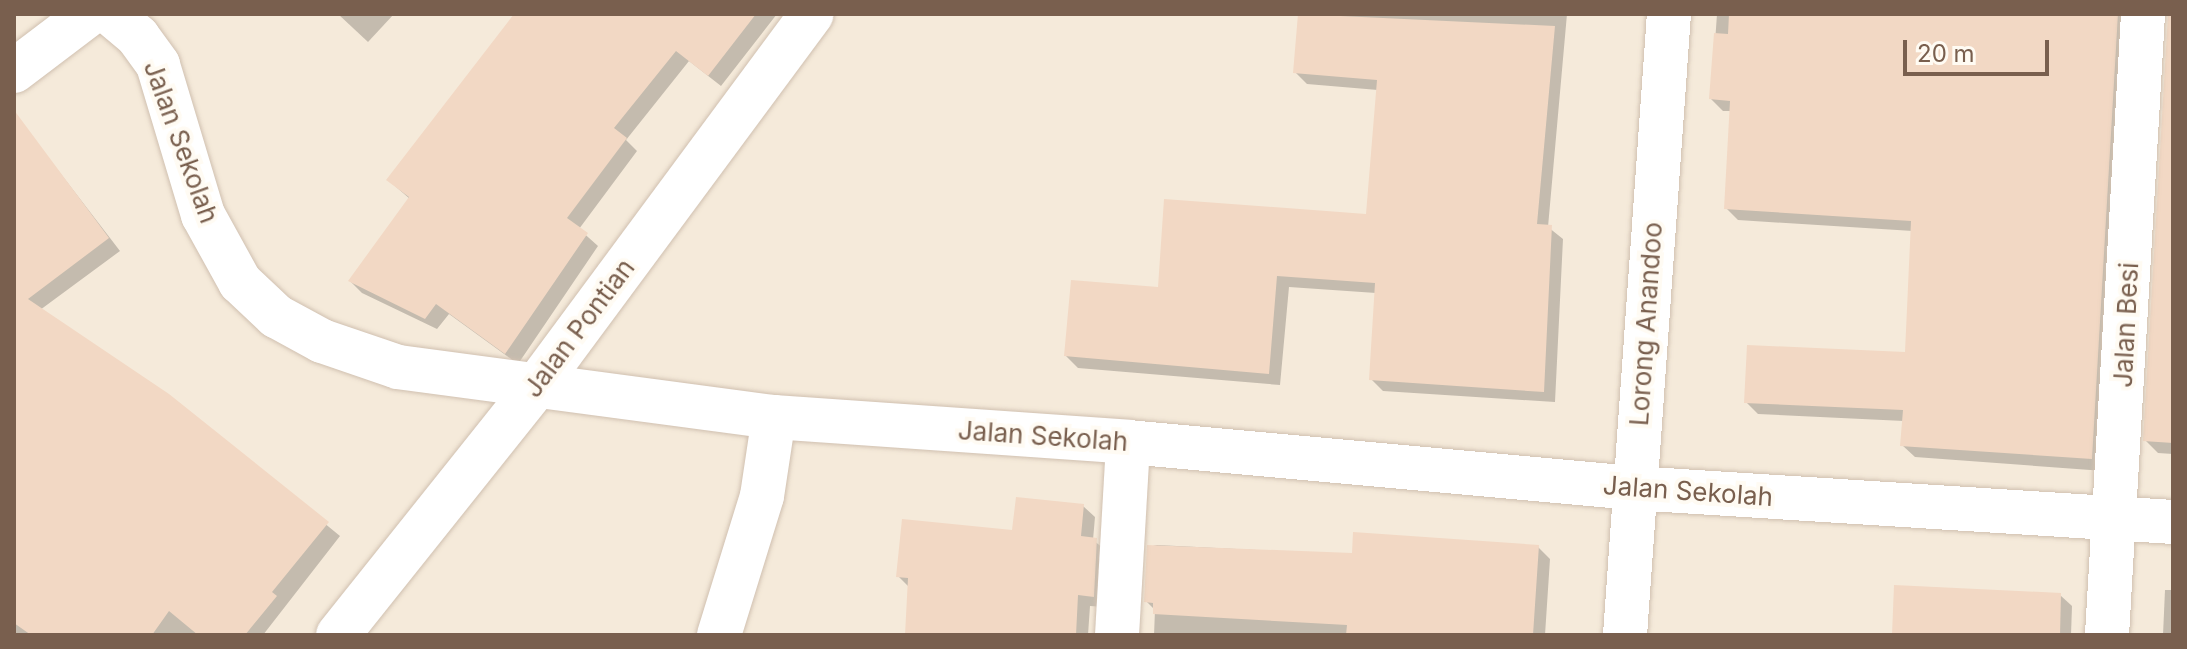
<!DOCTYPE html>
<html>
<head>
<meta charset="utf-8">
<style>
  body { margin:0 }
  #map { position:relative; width:2187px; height:649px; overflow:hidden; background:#fdf7ec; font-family:Inter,sans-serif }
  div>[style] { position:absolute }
  .residential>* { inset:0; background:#f5eada; transform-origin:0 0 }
  .shadow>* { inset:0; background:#0003 }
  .building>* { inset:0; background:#f2d8c4 }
  .roads { filter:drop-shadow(0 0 2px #d0c0b0) drop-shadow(0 0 2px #d0c0b0) }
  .minor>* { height:44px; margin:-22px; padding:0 22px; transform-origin:22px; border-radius:22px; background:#fff }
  span { translate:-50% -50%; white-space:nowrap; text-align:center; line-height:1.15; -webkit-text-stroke:8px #fffbf3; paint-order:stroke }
  .street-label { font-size:26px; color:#795f4e }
  .frame { position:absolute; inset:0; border:16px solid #795f4e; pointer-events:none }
  .scale { position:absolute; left:1903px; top:40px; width:146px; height:36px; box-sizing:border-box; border:4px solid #795f4e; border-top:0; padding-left:10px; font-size:24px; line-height:28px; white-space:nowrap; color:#795f4e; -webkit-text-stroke:6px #fffbf3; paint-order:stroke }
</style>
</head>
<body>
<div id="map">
  <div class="residential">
    <i style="left:14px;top:14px;width:2159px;height:621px"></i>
  </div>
  <div class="shadow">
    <i style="clip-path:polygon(338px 14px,394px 14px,368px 42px)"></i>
    <i style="clip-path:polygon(516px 14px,777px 14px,721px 86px,689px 61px,626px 140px,637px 151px,579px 229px,598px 246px,518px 364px,449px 314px,437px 329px,362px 293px,350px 281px,410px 199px,388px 180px)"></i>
    <i style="clip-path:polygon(1300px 14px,1567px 14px,1548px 227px,1563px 239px,1555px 402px,1383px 391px,1371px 379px,1376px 293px,1289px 287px,1280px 385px,1078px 368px,1066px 356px,1160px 289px,1368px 216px,1378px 90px,1307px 84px,1295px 72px)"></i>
    <i style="clip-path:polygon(1717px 14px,2137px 14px,2104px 471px,1915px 457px,1902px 445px,1904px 421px,1758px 414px,1746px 402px,1907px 354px,1913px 231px,1738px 220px,1726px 208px,1732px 111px,1723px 111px,1711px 99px)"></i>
    <i style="clip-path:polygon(2170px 14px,2173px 14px,2173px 454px,2158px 453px,2145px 440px)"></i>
    <i style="clip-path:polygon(14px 113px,120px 251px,40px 310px,168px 395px,340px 536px,263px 635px,14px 635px)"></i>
    <i style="clip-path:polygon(1083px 506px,1095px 517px,1093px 540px,1108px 552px,1105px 607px,1090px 606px,1088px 635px,907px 635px,910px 588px,898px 576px)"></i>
    <i style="clip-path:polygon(1157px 545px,1354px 555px,1538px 547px,1550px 559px,1545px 635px,1154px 635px,1155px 610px,1146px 601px,1149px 547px)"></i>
    <i style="clip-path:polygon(2165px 590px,2173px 590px,2173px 635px,2163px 635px)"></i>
    <i style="clip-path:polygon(2060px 595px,2072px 606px,2071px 635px,1894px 635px)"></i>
  </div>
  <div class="building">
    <i style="clip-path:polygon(514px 14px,756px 14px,708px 76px,676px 51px,614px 128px,627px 138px,567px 218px,588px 233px,505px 354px,436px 304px,425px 319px,348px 281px,409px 197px,386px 180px)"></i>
    <i style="clip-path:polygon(1298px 14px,1555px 26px,1537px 224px,1552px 225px,1544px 392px,1369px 380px,1375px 283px,1277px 276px,1269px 374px,1064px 356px,1071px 280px,1158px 287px,1164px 199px,1366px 214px,1377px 80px,1293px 73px)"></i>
    <i style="clip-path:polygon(1729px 14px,2118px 14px,2092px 459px,1900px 446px,1903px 410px,1744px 403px,1747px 345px,1905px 352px,1911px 221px,1724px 209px,1730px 101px,1709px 99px,1714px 33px,1728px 34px)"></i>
    <i style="clip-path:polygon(2168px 14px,2173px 14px,2173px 443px,2143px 441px)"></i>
    <i style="clip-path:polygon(14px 110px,109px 238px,28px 299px,169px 394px,329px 522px,272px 592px,277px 596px,245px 635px,198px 635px,169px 611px,152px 635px,31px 635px,14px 623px)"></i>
    <i style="clip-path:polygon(1016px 497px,1084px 504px,1081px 536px,1097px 538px,1094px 597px,1078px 595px,1076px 635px,905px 635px,908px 578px,896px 577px,902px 519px,1012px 530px)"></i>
    <i style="clip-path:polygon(1353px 532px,1539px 545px,1533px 635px,1346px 635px,1347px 625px,1153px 614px,1153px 603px,1144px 602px,1147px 545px,1352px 553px)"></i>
    <i style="clip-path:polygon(1894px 585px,2061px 593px,2060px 635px,1892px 635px)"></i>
  </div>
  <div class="roads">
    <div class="minor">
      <i style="left:111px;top:14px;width:35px;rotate:40deg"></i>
      <i style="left:138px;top:37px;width:34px;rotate:54deg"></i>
      <i style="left:158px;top:65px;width:157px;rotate:73.3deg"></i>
      <i style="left:203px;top:215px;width:77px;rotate:61.1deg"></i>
      <i style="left:240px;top:282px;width:50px;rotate:43.4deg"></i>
      <i style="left:276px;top:316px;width:52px;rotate:28.5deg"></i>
      <i style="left:322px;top:341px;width:80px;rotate:18.9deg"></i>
      <i style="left:398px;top:367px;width:379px;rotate:7.6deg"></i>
      <i style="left:774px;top:417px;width:355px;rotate:4deg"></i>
      <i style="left:1128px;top:442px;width:507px;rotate:5.2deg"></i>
      <i style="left:1633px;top:488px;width:541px;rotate:3.6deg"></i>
      <i style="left:14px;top:71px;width:94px;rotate:-37.2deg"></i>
      <i style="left:338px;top:635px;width:316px;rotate:-51.4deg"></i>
      <i style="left:535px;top:388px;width:465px;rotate:-53.5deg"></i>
      <i style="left:719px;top:635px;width:145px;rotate:-72.8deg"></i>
      <i style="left:762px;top:496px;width:80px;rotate:-81.4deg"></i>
      <i style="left:1117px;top:635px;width:193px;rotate:-86.7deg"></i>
      <i style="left:1625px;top:635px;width:623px;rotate:-85.95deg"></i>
      <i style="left:2107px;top:635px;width:622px;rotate:-86.68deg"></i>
    </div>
  </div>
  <div class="street-label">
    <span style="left:181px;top:142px;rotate:70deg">Jalan Sekolah</span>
    <span style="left:1646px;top:324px;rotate:-86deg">Lorong Anandoo</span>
    <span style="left:2126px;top:325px;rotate:-87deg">Jalan Besi</span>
    <span style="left:579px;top:328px;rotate:-53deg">Jalan Pontian</span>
    <span style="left:1043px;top:436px;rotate:4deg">Jalan Sekolah</span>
    <span style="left:1688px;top:491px;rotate:4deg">Jalan Sekolah</span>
  </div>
  <div class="frame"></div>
  <div class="scale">20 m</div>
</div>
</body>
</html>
